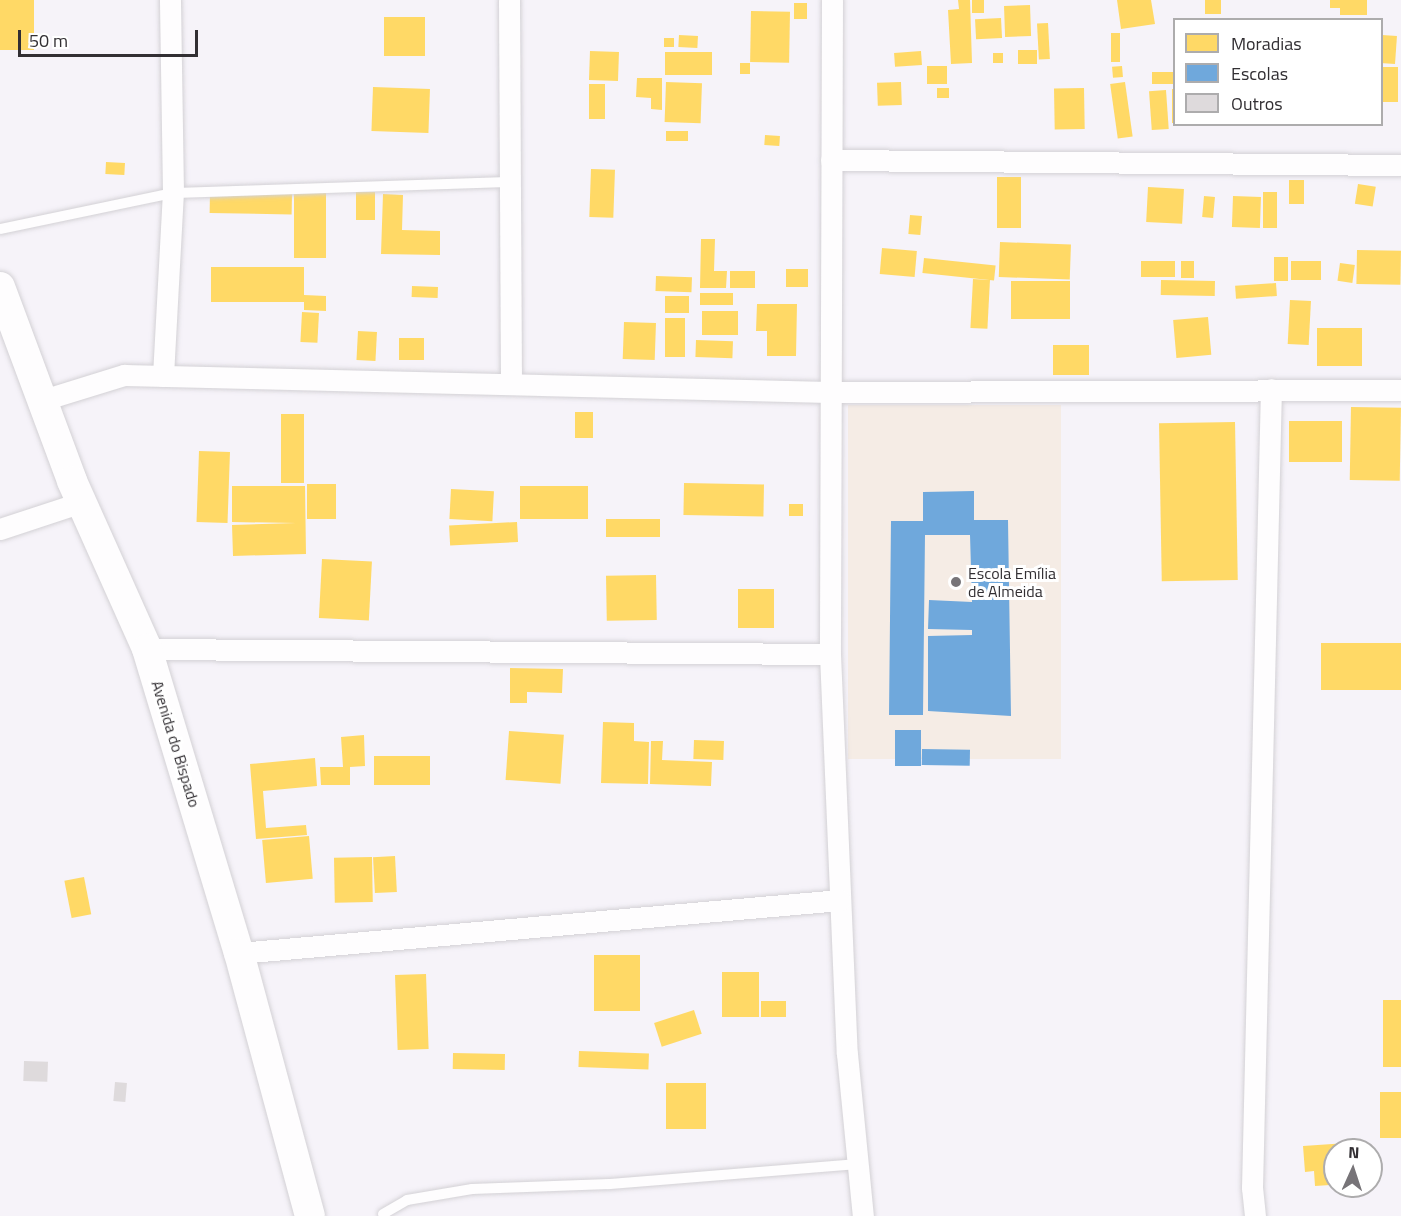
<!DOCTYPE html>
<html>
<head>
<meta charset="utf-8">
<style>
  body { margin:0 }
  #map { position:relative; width:1401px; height:1216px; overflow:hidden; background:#f6f3f9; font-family:"Titillium Web",sans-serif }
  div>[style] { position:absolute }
  .education>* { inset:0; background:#f5ece5; transform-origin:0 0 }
  .homes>* { inset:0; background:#ffd966; transform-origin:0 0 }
  .schools>* { inset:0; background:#6fa8dc; transform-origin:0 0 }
  .building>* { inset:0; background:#dedadc; transform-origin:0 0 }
  .roads { filter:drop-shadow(0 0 2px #d3d1d5) drop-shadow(0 0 2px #d3d1d5) }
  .service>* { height:10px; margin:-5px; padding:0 5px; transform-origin:5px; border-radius:5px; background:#fefdfe }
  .minor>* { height:21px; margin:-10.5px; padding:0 10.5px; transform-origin:10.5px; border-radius:10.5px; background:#fefdfe }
  .secondary>* { height:30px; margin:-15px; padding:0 15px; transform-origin:15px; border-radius:15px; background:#fefdfe }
  .dots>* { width:16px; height:16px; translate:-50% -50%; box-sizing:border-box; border:3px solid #fff; border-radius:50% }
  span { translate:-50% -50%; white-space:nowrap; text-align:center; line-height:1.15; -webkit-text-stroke:6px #fff; paint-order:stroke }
  .poi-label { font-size:16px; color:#322f33 }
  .left { translate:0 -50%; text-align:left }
  .street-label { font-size:16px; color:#322f33 }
  .legend { position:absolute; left:1173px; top:18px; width:210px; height:108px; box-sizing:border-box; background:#fff; border:2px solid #adacad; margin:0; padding:8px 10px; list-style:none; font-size:18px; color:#322f33 }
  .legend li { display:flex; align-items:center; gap:12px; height:30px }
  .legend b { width:30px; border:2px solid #adacad }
  .north { position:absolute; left:1323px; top:1138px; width:60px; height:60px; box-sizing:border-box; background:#fff; border:2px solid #adacad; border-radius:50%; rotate:3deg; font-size:16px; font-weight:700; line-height:24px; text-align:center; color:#322f33 }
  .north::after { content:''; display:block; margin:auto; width:21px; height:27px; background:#777478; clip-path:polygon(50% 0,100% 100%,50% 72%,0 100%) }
  .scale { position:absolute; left:18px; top:30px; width:180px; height:27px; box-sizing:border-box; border:3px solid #322f33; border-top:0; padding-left:8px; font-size:18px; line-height:21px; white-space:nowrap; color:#322f33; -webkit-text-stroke:4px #fff; paint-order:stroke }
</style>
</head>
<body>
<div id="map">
  <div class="education">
    <i style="left:848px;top:405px;width:213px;height:354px"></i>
  </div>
  <div class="homes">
    <i style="left:0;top:0;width:34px;height:50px"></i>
    <i style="clip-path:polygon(958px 0,970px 0,972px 63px,951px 64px,948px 10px,959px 9px)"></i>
    <i style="left:972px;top:0;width:12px;height:13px"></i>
    <i style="clip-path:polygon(1117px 0,1151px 0,1155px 24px,1121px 29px)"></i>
    <i style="left:1205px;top:0;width:16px;height:14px"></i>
    <i style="clip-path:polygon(1330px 0,1367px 0,1367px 15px,1340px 15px,1340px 8px,1330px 8px)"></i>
    <i style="left:794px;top:3px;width:13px;height:16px"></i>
    <i style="left:1030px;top:5px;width:31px;height:26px;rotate:88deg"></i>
    <i style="left:751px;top:11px;width:39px;height:51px;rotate:1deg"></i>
    <i style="left:384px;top:17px;width:41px;height:39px"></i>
    <i style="left:1001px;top:18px;width:20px;height:26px;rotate:87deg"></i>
    <i style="left:1048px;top:23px;width:36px;height:11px;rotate:87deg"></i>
    <i style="left:1111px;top:33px;width:9px;height:29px"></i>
    <i style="left:679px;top:35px;width:19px;height:12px;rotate:3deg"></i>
    <i style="left:1382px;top:35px;width:15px;height:28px;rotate:4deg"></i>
    <i style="left:664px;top:38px;width:10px;height:9px"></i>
    <i style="left:1037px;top:50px;width:14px;height:19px;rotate:90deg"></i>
    <i style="left:590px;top:51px;width:29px;height:29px;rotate:2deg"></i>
    <i style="left:921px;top:51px;width:14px;height:27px;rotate:86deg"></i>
    <i style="left:665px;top:52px;width:47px;height:23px"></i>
    <i style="left:993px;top:53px;width:10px;height:10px"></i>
    <i style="left:740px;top:63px;width:10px;height:11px"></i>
    <i style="left:927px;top:66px;width:20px;height:18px"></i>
    <i style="left:1122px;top:66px;width:11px;height:10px;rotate:85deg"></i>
    <i style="left:1382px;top:67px;width:16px;height:35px"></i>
    <i style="left:1152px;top:72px;width:22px;height:12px"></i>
    <i style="clip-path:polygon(637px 78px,662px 78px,662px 110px,651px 109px,651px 98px,636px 97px)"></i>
    <i style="left:666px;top:82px;width:36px;height:40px;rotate:2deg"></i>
    <i style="left:901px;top:82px;width:23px;height:24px;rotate:88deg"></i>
    <i style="left:1125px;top:82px;width:55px;height:15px;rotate:82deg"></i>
    <i style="left:589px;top:84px;width:16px;height:35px"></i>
    <i style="left:373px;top:87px;width:57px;height:44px;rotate:2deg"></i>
    <i style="left:949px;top:88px;width:10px;height:12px;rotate:90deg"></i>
    <i style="left:1084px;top:88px;width:41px;height:30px;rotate:89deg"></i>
    <i style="left:1172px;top:89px;width:2px;height:34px"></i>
    <i style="left:1166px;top:90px;width:39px;height:17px;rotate:86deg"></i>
    <i style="left:666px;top:131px;width:22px;height:10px"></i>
    <i style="left:765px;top:135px;width:15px;height:10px;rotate:4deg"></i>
    <i style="left:106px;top:162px;width:19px;height:12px;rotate:3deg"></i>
    <i style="left:591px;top:169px;width:24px;height:48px;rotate:2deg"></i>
    <i style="left:997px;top:177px;width:24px;height:51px"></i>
    <i style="left:1289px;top:180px;width:15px;height:24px"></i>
    <i style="left:1358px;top:184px;width:18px;height:20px;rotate:9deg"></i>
    <i style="left:1148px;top:187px;width:36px;height:35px;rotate:3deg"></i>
    <i style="left:210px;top:192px;width:82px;height:21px;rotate:1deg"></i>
    <i style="left:356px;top:192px;width:19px;height:28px"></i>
    <i style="left:1263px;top:192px;width:14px;height:36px"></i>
    <i style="left:294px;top:193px;width:32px;height:65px"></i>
    <i style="clip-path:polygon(383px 194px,403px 195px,402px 230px,440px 231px,440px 255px,381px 254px)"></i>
    <i style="left:1204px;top:196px;width:11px;height:21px;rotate:5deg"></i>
    <i style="left:1233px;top:196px;width:28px;height:31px;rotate:2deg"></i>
    <i style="left:910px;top:215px;width:12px;height:19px;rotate:5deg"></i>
    <i style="clip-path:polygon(701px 239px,715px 239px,714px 271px,727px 271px,726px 288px,700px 288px)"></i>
    <i style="left:1000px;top:242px;width:71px;height:35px;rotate:2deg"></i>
    <i style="left:882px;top:248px;width:35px;height:26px;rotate:5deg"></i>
    <i style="left:1357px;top:250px;width:44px;height:34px;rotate:1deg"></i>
    <i style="left:1288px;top:257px;width:24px;height:14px;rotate:90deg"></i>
    <i style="left:924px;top:258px;width:72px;height:15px;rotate:6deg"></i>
    <i style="left:1141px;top:261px;width:34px;height:16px"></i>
    <i style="left:1181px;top:261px;width:13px;height:17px"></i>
    <i style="left:1291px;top:261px;width:30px;height:19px"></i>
    <i style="left:1340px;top:263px;width:15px;height:18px;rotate:8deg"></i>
    <i style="clip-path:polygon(211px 267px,304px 267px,304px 295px,326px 296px,326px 311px,304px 310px,304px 302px,211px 302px)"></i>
    <i style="left:786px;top:269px;width:22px;height:18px"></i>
    <i style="left:730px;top:271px;width:25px;height:17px"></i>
    <i style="left:656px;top:276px;width:36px;height:15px;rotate:2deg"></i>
    <i style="left:973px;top:279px;width:17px;height:49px;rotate:3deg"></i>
    <i style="left:1161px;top:280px;width:54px;height:15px;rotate:1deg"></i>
    <i style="left:1011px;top:281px;width:59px;height:38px"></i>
    <i style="left:1276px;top:283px;width:13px;height:41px;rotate:86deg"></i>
    <i style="left:412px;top:286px;width:26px;height:11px;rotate:2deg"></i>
    <i style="left:700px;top:293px;width:33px;height:12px"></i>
    <i style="left:665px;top:296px;width:24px;height:17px"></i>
    <i style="left:1290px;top:300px;width:21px;height:44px;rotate:3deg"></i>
    <i style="clip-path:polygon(757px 304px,797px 304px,796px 356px,767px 356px,767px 331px,756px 331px)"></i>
    <i style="left:702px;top:311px;width:36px;height:24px"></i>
    <i style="left:302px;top:312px;width:17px;height:30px;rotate:3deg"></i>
    <i style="left:1208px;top:317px;width:38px;height:35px;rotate:85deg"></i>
    <i style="left:665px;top:318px;width:20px;height:39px"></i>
    <i style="left:624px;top:322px;width:32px;height:37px;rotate:2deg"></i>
    <i style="left:1317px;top:328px;width:45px;height:38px"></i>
    <i style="left:358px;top:331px;width:19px;height:29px;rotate:3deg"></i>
    <i style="left:399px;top:338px;width:25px;height:22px"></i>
    <i style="left:696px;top:340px;width:37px;height:17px;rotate:2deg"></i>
    <i style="left:1053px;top:345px;width:36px;height:30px"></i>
    <i style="left:1351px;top:407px;width:50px;height:73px;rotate:1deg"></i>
    <i style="left:575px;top:412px;width:18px;height:26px"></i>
    <i style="left:281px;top:414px;width:23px;height:69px"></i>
    <i style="left:1289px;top:421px;width:53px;height:41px"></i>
    <i style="left:1235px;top:422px;width:158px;height:76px;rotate:89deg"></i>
    <i style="left:199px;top:451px;width:31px;height:71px;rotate:2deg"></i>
    <i style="left:684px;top:483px;width:80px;height:32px;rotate:1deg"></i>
    <i style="left:307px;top:484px;width:29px;height:35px"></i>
    <i style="clip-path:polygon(232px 486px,305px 486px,306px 554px,233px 556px,232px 525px,296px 523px,232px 522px)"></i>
    <i style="left:588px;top:486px;width:33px;height:68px;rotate:90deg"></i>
    <i style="left:451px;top:489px;width:43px;height:30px;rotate:3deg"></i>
    <i style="left:789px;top:504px;width:14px;height:12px"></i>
    <i style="left:606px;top:519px;width:54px;height:18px"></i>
    <i style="left:517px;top:522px;width:20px;height:68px;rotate:87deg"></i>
    <i style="left:322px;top:559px;width:50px;height:59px;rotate:3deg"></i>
    <i style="left:656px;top:575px;width:45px;height:50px;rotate:89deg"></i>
    <i style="left:738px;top:589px;width:36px;height:39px"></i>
    <i style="left:1401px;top:643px;width:47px;height:80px;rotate:90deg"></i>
    <i style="clip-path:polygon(510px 668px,563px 669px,562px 693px,527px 692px,527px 703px,510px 703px)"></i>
    <i style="clip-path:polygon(603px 722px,634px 723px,634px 741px,649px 742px,648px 784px,601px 783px)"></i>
    <i style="left:509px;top:731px;width:55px;height:49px;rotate:4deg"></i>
    <i style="clip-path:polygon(364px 735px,365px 766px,350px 767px,350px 785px,321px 785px,320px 767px,343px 767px,341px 737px)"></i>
    <i style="left:694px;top:740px;width:30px;height:19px;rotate:2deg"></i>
    <i style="clip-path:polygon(651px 741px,663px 741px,662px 760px,712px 762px,711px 786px,650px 784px)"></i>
    <i style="left:374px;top:756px;width:56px;height:29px"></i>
    <i style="clip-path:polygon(315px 758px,317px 786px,263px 791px,266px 828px,306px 825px,307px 835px,256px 839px,250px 764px)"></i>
    <i style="left:309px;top:836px;width:43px;height:47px;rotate:85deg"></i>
    <i style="left:395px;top:856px;width:36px;height:22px;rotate:87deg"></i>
    <i style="left:372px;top:857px;width:45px;height:38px;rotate:89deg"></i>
    <i style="left:84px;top:877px;width:38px;height:20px;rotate:79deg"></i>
    <i style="left:594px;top:955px;width:46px;height:56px"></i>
    <i style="left:722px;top:972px;width:37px;height:45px"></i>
    <i style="left:426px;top:974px;width:75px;height:31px;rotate:88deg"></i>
    <i style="left:1383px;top:1000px;width:18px;height:67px"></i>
    <i style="left:786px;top:1001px;width:16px;height:25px;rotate:90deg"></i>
    <i style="left:694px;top:1010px;width:25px;height:42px;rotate:72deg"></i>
    <i style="left:579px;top:1051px;width:70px;height:16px;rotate:2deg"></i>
    <i style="left:453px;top:1053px;width:52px;height:16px;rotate:1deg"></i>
    <i style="left:666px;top:1083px;width:40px;height:46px"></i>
    <i style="left:1380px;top:1092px;width:21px;height:46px"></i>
    <i style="clip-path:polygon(1347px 1143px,1348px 1150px,1335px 1150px,1335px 1164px,1331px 1151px,1330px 1185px,1315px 1186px,1314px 1171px,1305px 1172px,1303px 1146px)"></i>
  </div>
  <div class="schools">
    <i style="clip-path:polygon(974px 491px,974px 520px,1008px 520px,1011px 716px,928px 711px,928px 636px,972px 635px,972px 630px,928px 629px,929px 600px,972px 602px,970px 535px,925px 535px,923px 715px,889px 715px,891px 521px,923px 521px,923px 492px)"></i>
    <i style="left:895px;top:730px;width:26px;height:36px"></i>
    <i style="left:922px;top:749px;width:48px;height:16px;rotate:1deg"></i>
  </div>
  <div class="building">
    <i style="left:24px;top:1061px;width:24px;height:20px;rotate:2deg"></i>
    <i style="left:115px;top:1082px;width:12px;height:19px;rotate:5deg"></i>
  </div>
  <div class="roads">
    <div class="service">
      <i style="left:0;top:229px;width:177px;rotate:-11.8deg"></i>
      <i style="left:173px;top:193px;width:337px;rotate:-1.9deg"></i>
      <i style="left:383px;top:1214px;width:28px;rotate:-30deg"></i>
      <i style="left:407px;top:1200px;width:66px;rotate:-9.6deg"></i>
      <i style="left:472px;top:1189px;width:137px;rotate:-2.1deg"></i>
      <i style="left:609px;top:1184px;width:251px;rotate:-4.6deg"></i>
    </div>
    <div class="minor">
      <i style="left:509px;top:0;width:384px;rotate:89.7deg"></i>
      <i style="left:832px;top:0;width:654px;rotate:90.18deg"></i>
      <i style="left:830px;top:654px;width:400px;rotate:87.6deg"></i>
      <i style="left:847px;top:1054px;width:163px;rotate:84.4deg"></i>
      <i style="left:831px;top:160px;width:570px;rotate:0.5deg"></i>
      <i style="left:163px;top:376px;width:183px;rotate:-86.9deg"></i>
      <i style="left:173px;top:193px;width:193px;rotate:-90.9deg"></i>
      <i style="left:43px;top:400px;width:85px;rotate:-17.2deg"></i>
      <i style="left:124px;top:375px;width:705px;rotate:1.38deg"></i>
      <i style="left:829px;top:392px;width:572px;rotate:-0.2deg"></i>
      <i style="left:0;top:529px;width:86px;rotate:-18.2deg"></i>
      <i style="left:147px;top:649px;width:683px;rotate:0.42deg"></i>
      <i style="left:239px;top:953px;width:603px;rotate:-5.04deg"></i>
      <i style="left:1255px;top:1216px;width:28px;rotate:-96deg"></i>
      <i style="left:1252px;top:1188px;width:799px;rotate:-88.64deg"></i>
    </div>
    <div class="secondary">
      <i style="left:0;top:287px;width:207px;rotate:69.6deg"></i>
      <i style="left:72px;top:481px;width:184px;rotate:65.9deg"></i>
      <i style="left:147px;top:649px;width:318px;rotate:73.2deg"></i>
      <i style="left:239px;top:953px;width:272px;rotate:74.9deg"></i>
    </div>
  </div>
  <div class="dots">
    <i style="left:956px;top:582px;background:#777478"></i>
  </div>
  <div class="poi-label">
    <span class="left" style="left:968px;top:582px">Escola Emília<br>de Almeida</span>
  </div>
  <div class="street-label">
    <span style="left:176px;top:744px;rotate:73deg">Avenida do Bispado</span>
  </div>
  <ul class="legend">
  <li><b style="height:16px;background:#ffd966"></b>Moradias</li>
  <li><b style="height:16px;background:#6fa8dc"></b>Escolas</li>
  <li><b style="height:16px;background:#dedadc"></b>Outros</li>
  </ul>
  <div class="north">N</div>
  <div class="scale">50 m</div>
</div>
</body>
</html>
